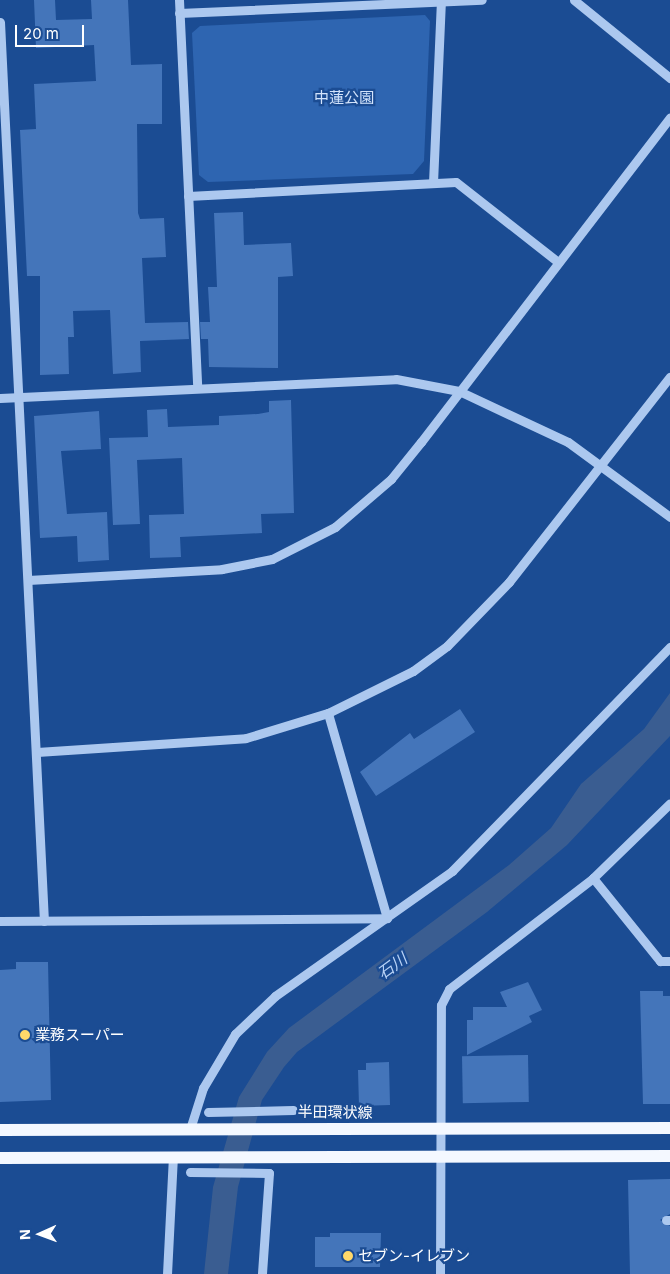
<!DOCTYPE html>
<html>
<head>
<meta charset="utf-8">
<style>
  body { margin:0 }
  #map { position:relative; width:670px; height:1274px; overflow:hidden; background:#1b4c93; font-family:Inter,"Noto Sans JP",sans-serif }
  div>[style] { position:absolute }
  .green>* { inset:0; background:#2e65b1 }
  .water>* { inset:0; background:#3a5d91 }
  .building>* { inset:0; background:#4475ba; transform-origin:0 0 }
  .minor>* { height:9px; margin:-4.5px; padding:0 4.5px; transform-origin:4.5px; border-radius:4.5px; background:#acc8ef }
  .major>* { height:12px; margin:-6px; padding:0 6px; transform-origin:6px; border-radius:6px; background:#f4f8ff }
  .dots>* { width:14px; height:14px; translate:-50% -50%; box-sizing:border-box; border:2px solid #1b4c93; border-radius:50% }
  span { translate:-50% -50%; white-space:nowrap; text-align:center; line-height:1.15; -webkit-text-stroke:4.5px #1b4c93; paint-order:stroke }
  .park-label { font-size:15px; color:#d2e3fb }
  .poi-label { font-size:15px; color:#fff }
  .left { translate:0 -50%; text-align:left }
  .street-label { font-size:15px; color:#fff }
  .water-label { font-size:16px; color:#b8d2f6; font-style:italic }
  .north { position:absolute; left:15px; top:1209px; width:50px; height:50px; -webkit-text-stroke:4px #1b4c93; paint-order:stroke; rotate:268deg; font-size:14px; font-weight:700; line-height:20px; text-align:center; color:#fff }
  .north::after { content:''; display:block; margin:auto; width:18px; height:22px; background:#fff; clip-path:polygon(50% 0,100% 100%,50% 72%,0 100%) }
  .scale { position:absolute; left:15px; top:25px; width:69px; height:22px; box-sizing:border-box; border:2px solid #fff; border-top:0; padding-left:6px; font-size:15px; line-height:18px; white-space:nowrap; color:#fff; -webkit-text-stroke:4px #1b4c93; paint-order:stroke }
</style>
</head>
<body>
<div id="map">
  <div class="green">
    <i style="clip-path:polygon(425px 15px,430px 21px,424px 161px,413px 174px,208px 182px,199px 175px,192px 33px,200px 26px)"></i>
  </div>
  <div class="water">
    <i style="clip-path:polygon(670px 693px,670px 736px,567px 845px,487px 912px,297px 1052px,284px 1067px,262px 1100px,238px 1187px,228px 1274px,204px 1274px,213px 1187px,239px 1097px,267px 1052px,289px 1028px,509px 865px,551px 828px,581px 784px,644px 729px)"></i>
  </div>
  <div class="building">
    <i style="clip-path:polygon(34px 0,55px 0,56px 20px,92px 19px,91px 0,128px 0,131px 65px,162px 64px,162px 124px,137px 124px,138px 213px,140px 219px,164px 218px,166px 257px,142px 258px,145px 323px,188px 322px,189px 339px,140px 341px,141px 372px,113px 374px,110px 310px,73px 311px,74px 337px,68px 337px,69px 374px,40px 375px,40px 276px,27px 276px,20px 130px,36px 129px,34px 84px,96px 81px,94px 45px,36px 48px)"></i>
    <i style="clip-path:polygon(243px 212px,244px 245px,291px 243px,293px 276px,278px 277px,278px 368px,209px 367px,208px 339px,201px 339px,200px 322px,210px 322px,208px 287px,217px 287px,214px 213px)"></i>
    <i style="clip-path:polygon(291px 400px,294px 513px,261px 514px,262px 533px,180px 537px,181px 557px,150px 558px,149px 515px,184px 514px,182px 458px,137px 460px,140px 524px,113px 525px,109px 438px,148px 437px,147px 410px,167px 409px,168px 427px,219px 425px,219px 416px,258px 414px,269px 412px,269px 401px)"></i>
    <i style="clip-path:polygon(99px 411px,101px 449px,61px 451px,67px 514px,107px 512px,109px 560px,78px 562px,77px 536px,40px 538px,34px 416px)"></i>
    <i style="clip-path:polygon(460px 709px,475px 732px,376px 796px,360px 772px,410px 733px,414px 739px)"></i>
    <i style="clip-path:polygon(16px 962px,48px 962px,51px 1100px,0 1102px,0 970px,16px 969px)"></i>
    <i style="clip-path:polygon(528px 982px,542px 1010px,529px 1016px,532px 1022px,467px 1055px,467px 1020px,473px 1020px,473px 1007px,507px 1007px,500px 992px)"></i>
    <i style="clip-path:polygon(640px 991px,663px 991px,663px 996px,670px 996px,670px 1104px,643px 1104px)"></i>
    <i style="left:528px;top:1055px;width:47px;height:66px;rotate:89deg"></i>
    <i style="clip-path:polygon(389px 1062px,390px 1105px,359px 1106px,358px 1070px,366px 1070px,366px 1063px)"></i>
    <i style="clip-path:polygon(670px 1179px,670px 1214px,660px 1220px,670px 1226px,670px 1274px,630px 1274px,628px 1180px)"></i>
    <i style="clip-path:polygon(330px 1233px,381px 1233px,380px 1267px,315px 1267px,315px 1237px,330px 1237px)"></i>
  </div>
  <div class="minor">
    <i style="left:179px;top:0;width:386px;rotate:87.3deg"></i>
    <i style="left:574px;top:0;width:124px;rotate:39.1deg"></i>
    <i style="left:179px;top:13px;width:303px;rotate:-2.5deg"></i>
    <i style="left:0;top:22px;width:900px;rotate:87.2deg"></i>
    <i style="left:433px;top:183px;width:180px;rotate:-87.5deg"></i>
    <i style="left:188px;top:196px;width:268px;rotate:-3deg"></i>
    <i style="left:456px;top:182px;width:130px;rotate:38.1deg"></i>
    <i style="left:0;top:398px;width:396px;rotate:-2.7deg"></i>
    <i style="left:396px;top:379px;width:64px;rotate:10.8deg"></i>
    <i style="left:459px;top:391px;width:120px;rotate:25.1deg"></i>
    <i style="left:568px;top:442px;width:127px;rotate:36.3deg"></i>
    <i style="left:28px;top:580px;width:194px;rotate:-3.2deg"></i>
    <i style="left:222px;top:569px;width:51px;rotate:-11.3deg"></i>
    <i style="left:272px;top:559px;width:71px;rotate:-26.9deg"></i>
    <i style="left:335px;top:527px;width:74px;rotate:-40.6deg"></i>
    <i style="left:391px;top:479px;width:48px;rotate:-51deg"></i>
    <i style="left:421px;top:442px;width:409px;rotate:-52.5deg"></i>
    <i style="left:37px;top:752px;width:209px;rotate:-3.8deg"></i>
    <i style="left:246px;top:738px;width:86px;rotate:-17deg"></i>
    <i style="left:328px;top:713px;width:95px;rotate:-26.3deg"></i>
    <i style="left:413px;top:671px;width:42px;rotate:-36.3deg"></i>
    <i style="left:447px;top:646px;width:89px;rotate:-45.9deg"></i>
    <i style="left:509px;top:582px;width:261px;rotate:-51.9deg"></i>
    <i style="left:593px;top:878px;width:107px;rotate:51.1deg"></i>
    <i style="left:660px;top:961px;width:10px"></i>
    <i style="left:0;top:921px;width:387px;rotate:-0.4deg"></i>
    <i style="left:387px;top:918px;width:213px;rotate:-106.1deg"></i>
    <i style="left:208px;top:1112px;width:85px;rotate:-1.3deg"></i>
    <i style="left:190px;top:1129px;width:43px;rotate:-72.4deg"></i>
    <i style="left:203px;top:1088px;width:63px;rotate:-59.3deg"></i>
    <i style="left:235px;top:1034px;width:55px;rotate:-43.5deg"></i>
    <i style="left:275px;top:996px;width:217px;rotate:-35.2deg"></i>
    <i style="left:452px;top:871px;width:313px;rotate:-45.8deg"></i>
    <i style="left:190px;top:1172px;width:79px;rotate:0.7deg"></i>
    <i style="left:269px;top:1173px;width:101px;rotate:94deg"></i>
    <i style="left:666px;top:1220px;width:4px"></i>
    <i style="left:167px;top:1274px;width:117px;rotate:-87.1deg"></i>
    <i style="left:440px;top:1274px;width:269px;rotate:-89.8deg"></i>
    <i style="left:441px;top:1005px;width:18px;rotate:-63deg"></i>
    <i style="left:449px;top:989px;width:182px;rotate:-37.6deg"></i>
    <i style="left:593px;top:878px;width:107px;rotate:-44.2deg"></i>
  </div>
  <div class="major">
    <i style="left:0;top:1130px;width:670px;rotate:-0.17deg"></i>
    <i style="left:0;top:1158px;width:670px;rotate:-0.17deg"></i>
  </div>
  <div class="dots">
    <i style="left:25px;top:1035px;background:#ffd86a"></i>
    <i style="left:348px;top:1256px;background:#ffd86a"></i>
  </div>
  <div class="park-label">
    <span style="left:344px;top:98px">中蓮公園</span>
  </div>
  <div class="poi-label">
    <span class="left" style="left:35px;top:1035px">業務スーパー</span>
    <span class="left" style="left:358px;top:1256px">セブン-イレブン</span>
  </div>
  <div class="street-label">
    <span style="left:335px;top:1112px;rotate:1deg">半田環状線</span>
  </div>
  <div class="water-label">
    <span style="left:392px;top:966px;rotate:-36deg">石川</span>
  </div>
  <div class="north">N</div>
  <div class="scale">20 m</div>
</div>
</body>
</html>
